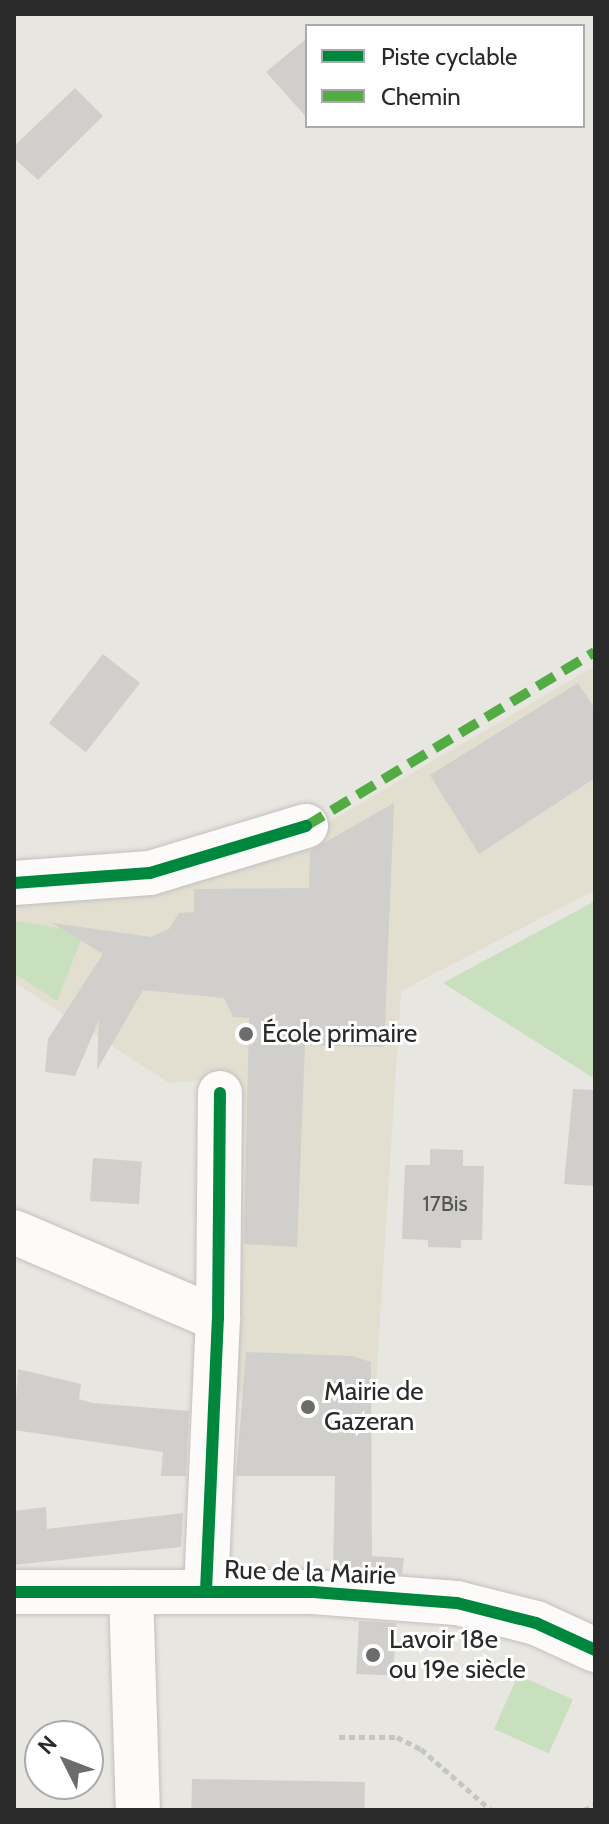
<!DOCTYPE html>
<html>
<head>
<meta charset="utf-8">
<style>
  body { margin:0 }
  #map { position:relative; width:609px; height:1824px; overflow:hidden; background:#e8e6e1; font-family:Cabin,sans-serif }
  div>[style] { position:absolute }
  .education>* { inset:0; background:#e2ded0 }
  .green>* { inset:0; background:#c8e0bd; transform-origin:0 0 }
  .building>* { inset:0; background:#d1cfcc; transform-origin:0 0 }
  .path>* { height:5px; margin-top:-2.5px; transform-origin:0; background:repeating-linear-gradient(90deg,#c5c5c4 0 6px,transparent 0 10px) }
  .roads { filter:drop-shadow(0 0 2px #c2c1c0) drop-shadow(0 0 2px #c2c1c0) }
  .minor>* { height:44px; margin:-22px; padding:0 22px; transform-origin:22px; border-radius:22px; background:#fcfbfa }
  .quiet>* { height:10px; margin-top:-5px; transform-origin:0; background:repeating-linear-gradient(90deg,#53ab44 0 20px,transparent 0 30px) }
  .cycleway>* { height:12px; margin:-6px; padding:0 6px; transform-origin:6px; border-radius:6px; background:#00873e }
  .dots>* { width:22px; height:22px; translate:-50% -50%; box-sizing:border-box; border:4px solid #fff; border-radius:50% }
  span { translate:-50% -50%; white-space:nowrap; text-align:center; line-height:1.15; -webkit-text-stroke:6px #fff; paint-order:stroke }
  .number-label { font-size:22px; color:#545453 }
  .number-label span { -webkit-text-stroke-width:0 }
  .poi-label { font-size:26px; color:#2a2a2a }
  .left { translate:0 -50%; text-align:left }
  .street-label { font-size:26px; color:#2a2a2a }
  .frame { position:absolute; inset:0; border:16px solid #2a2a2a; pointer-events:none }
  .legend { position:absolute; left:305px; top:24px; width:280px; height:104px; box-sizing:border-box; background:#fff; border:2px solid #aaa; margin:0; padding:10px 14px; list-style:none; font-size:24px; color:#2a2a2a }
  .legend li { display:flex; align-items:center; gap:16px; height:40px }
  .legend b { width:40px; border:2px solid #aaa }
  .north { position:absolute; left:24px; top:1720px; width:80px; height:80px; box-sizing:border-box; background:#fff; border:2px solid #aaa; border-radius:50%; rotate:312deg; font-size:22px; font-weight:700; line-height:32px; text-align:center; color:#2a2a2a }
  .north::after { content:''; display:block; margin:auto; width:28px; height:36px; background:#6c6c6a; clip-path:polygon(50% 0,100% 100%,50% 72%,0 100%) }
</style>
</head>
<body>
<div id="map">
  <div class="education">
    <i style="clip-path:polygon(593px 667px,595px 890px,401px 991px,375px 1398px,225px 1393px,227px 1078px,169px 1083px,14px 982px,14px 899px,305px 836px)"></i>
  </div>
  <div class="green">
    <i style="clip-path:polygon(595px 901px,595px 1079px,443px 983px)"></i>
    <i style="clip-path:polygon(14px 921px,84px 932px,57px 1001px,14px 973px)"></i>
    <i style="left:518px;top:1675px;width:60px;height:59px;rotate:24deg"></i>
  </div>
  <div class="building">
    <i style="clip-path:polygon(307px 38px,307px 118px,266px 72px)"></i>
    <i style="clip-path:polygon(75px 88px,103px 116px,38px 180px,14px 158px,14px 146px)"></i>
    <i style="left:103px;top:654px;width:47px;height:88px;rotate:38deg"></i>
    <i style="clip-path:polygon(578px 683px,595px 709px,595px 778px,479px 854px,430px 775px)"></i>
    <i style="clip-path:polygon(394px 803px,384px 1047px,305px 1045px,297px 1247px,244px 1244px,249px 1018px,233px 1017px,224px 998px,143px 990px,97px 1070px,99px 1020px,75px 1076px,45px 1072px,48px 1039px,103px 954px,52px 923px,151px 937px,169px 929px,179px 913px,194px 912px,194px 889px,309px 888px,310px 851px)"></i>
    <i style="clip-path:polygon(573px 1089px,595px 1090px,595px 1186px,564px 1184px)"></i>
    <i style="clip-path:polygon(430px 1149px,463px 1150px,463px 1166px,484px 1166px,482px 1240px,461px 1240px,461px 1248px,428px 1247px,428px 1240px,402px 1239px,405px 1165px,430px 1165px)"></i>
    <i style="left:93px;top:1158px;width:49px;height:43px;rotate:4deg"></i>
    <i style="clip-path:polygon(246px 1352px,352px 1356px,371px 1362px,372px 1556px,404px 1558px,402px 1574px,333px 1568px,335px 1476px,236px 1476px)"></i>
    <i style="clip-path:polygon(18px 1369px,81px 1384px,79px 1399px,93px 1403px,189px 1411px,186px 1476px,161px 1476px,163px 1452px,14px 1430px)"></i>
    <i style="clip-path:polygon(46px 1507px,47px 1529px,183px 1513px,181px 1547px,14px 1565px,14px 1511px)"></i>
    <i style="left:359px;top:1621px;width:37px;height:53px;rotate:3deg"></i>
    <i style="left:192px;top:1779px;width:173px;height:31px;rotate:1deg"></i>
  </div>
  <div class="path">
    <i style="left:339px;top:1737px;width:58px"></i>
    <i style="left:397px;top:1737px;width:27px;rotate:27deg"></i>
    <i style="left:421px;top:1749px;width:93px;rotate:41.1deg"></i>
    <i style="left:584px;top:1810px;width:12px;rotate:-24deg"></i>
  </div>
  <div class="roads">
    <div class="minor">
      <i style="left:14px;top:883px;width:136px;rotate:-4.2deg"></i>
      <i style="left:150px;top:873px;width:163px;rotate:-16.8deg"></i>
      <i style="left:14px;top:1232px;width:222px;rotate:23.1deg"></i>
      <i style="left:206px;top:1591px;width:272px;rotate:-87.5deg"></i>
      <i style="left:218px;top:1319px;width:226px;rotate:-89.5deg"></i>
      <i style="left:14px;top:1592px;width:299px"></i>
      <i style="left:313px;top:1592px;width:144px;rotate:4.4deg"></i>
      <i style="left:457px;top:1603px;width:81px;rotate:14.2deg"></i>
      <i style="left:536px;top:1623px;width:65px;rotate:24.6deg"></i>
      <i style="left:131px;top:1592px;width:218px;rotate:88.2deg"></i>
    </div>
  </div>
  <div class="quiet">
    <i style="left:306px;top:826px;width:337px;rotate:-31.1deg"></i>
  </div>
  <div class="cycleway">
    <i style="left:14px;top:883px;width:136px;rotate:-4.2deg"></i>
    <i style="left:150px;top:873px;width:163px;rotate:-16.8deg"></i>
    <i style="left:206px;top:1591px;width:272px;rotate:-87.5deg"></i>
    <i style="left:218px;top:1319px;width:226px;rotate:-89.5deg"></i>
    <i style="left:14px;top:1592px;width:299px"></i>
    <i style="left:313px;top:1592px;width:144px;rotate:4.4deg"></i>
    <i style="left:457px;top:1603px;width:81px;rotate:14.2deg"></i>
    <i style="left:536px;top:1623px;width:65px;rotate:24.6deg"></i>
  </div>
  <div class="dots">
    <i style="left:246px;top:1034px;background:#6c6c6a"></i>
    <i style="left:308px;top:1407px;background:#6c6c6a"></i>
    <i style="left:373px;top:1655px;background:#6c6c6a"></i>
  </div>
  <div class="number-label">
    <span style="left:445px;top:1204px">17Bis</span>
  </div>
  <div class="poi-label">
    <span class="left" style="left:262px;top:1034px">École primaire</span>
    <span class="left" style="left:324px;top:1407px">Mairie de<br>Gazeran</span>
    <span class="left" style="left:389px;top:1655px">Lavoir 18e<br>ou 19e siècle</span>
  </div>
  <div class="street-label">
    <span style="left:310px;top:1573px;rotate:2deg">Rue de la Mairie</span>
  </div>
  <div class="frame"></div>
  <ul class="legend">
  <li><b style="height:10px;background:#00873e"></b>Piste cyclable</li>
  <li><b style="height:10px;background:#53ab44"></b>Chemin</li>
  </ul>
  <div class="north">N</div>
</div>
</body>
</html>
